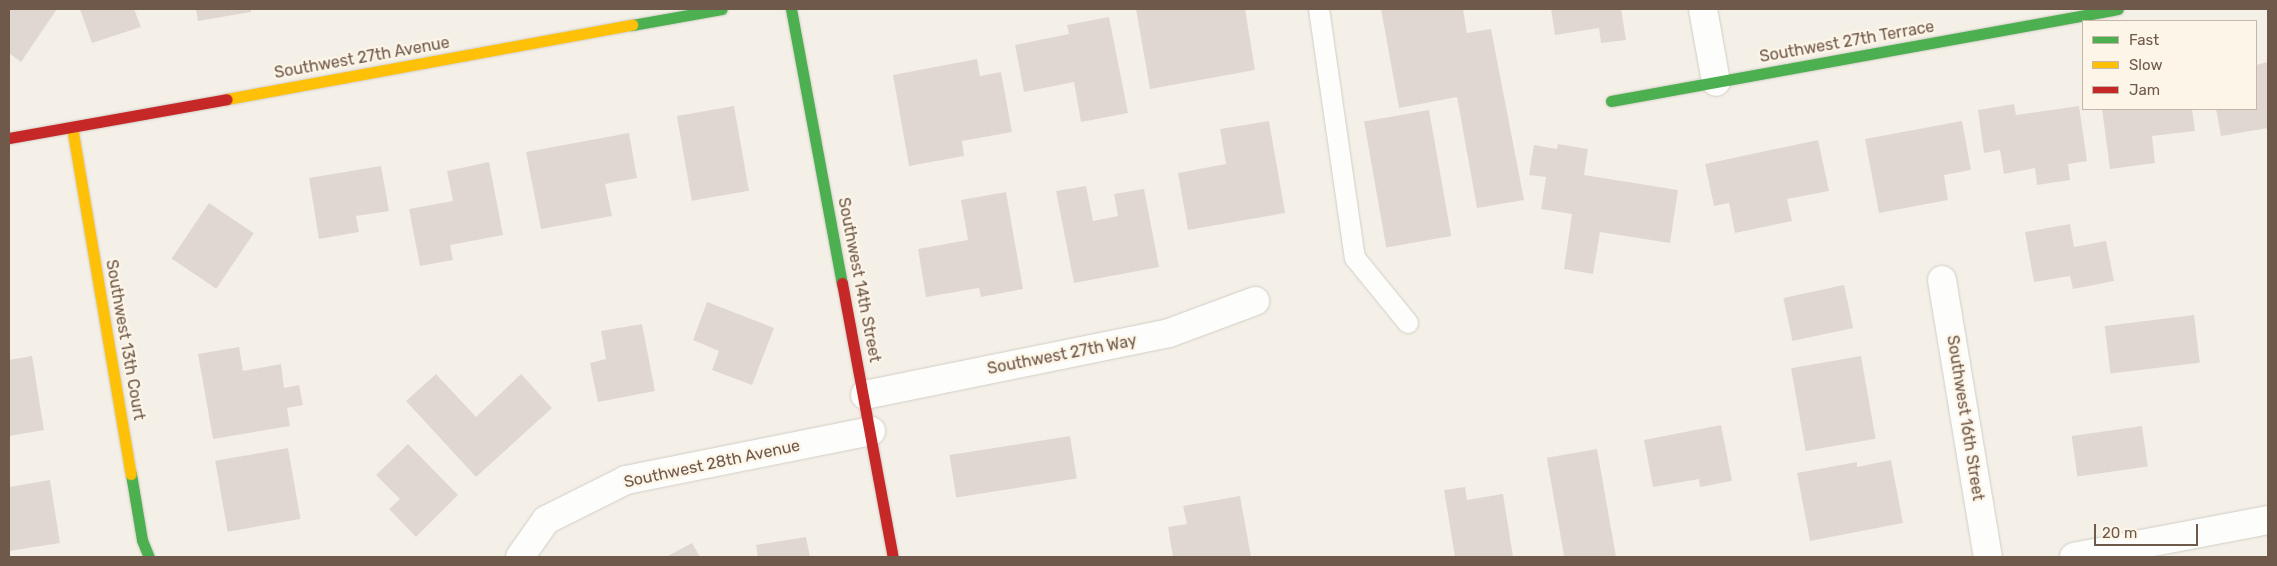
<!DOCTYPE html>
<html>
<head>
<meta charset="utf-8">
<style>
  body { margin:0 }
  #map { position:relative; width:2277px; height:566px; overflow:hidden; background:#f4f0e7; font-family:Rubik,sans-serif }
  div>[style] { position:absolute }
  .building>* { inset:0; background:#e0d8d0; transform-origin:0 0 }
  .roads { filter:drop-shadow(0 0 1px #d2cdc6) drop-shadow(0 0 1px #d2cdc6) }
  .lane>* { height:20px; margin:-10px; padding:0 10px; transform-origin:10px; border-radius:10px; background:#fdfdfb }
  .street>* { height:28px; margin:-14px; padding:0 14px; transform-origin:14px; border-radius:14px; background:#fdfdfb }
  .fast>* { height:11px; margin:-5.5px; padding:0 5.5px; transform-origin:5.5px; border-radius:5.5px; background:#4caf50 }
  .slow>* { height:11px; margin:-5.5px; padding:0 5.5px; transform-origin:5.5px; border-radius:5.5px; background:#ffc107 }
  .jam>* { height:11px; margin:-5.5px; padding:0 5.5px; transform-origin:5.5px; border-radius:5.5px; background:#c62828 }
  span { translate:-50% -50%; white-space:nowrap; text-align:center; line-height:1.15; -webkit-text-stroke:4.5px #fdf5e7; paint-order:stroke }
  .street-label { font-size:16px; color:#6e594b }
  .frame { position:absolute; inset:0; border:10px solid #6e594b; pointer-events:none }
  .legend { position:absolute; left:2082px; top:20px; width:175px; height:90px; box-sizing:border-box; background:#fdf5e7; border:1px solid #c4b7a9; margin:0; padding:6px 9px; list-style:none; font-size:15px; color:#6e594b }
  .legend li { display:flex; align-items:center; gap:10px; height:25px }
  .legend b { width:25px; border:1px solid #c4b7a9 }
  .scale { position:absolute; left:2094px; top:524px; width:104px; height:22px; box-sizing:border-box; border:2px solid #6e594b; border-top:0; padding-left:6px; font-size:15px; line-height:18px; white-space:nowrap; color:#6e594b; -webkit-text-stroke:4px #fdf5e7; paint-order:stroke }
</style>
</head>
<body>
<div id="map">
  <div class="building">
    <i style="clip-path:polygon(9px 9px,57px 9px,21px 62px,9px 53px)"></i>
    <i style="clip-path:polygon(80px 9px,134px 9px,141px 27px,92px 43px)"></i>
    <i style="clip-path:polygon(196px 9px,251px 9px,251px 12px,198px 21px)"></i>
    <i style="clip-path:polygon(1136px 9px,1245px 9px,1255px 70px,1150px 89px)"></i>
    <i style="clip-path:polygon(1381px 9px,1463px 9px,1467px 33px,1491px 29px,1524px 200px,1477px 208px,1457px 97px,1399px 108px)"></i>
    <i style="clip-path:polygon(1551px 9px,1621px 9px,1626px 40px,1601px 43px,1599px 28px,1555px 35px)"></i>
    <i style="clip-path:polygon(1109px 17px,1128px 113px,1081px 122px,1074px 82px,1024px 92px,1015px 45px,1069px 34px,1067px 25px)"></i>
    <i style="clip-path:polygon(977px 59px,980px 76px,1001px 72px,1012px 132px,962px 141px,964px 156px,909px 166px,893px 75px)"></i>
    <i style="clip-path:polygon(2268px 62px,2268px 128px,2221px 136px,2216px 109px,2256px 109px,2256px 65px)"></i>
    <i style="clip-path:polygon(2014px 104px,2016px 115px,2079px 106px,2087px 161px,2068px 164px,2070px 180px,2037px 185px,2035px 168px,2004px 174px,2000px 150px,1984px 153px,1978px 110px)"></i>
    <i style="left:734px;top:106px;width:86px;height:58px;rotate:80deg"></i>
    <i style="clip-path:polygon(2102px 109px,2192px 109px,2195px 131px,2152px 136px,2155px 163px,2110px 169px)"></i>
    <i style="left:1429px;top:110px;width:128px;height:66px;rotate:80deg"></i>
    <i style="clip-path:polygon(1269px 121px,1285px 213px,1188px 230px,1178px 173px,1226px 164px,1220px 129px)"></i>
    <i style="clip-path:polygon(1962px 121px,1971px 170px,1944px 175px,1948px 200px,1879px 213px,1865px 139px)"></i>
    <i style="clip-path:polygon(629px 133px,637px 178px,605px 184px,612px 216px,541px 229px,526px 152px)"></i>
    <i style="clip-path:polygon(1818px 140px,1829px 191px,1787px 199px,1792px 221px,1735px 233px,1729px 203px,1714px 206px,1705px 164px)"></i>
    <i style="clip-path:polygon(1558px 144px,1588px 149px,1584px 175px,1678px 190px,1670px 243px,1600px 232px,1593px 274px,1564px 269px,1572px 214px,1541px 209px,1546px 177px,1529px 175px,1534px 145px,1557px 149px)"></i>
    <i style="clip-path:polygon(489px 162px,503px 235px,450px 245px,453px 260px,420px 266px,409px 209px,453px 201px,447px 171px)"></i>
    <i style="clip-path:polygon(381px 166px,389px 211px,356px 216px,359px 232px,319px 239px,309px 178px)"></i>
    <i style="clip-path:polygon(1086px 186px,1093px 221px,1118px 216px,1114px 194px,1144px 189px,1159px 267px,1074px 283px,1056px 191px)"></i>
    <i style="clip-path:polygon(1006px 192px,1023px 289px,981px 297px,979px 288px,926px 297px,918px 249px,968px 240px,961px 200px)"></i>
    <i style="left:209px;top:203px;width:54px;height:67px;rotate:34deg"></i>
    <i style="clip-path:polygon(2070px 224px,2074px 247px,2106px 241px,2114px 281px,2073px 289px,2070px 276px,2034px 282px,2025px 232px)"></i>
    <i style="left:1844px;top:285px;width:44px;height:62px;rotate:78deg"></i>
    <i style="clip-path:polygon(707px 302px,774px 328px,752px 385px,712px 370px,719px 351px,693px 340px)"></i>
    <i style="left:2194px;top:315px;width:48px;height:90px;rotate:83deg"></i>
    <i style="clip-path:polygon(642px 324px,655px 391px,598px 402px,590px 363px,606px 359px,601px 331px)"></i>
    <i style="clip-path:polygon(239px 347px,243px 371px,281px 364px,284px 388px,299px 385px,303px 405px,287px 408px,290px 426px,213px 439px,198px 354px)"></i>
    <i style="clip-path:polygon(32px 356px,44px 430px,9px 436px,9px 360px)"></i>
    <i style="left:1861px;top:356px;width:84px;height:71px;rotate:80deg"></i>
    <i style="clip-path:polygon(436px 374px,476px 417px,521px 374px,552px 408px,476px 477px,406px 401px)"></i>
    <i style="clip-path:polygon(1721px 425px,1732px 481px,1700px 487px,1699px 479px,1653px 487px,1644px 440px)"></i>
    <i style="left:2142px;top:426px;width:41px;height:71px;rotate:82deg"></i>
    <i style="left:1070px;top:436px;width:43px;height:122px;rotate:81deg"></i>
    <i style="clip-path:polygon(408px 444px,458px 495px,416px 537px,389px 509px,400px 499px,376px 475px)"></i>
    <i style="left:288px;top:448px;width:72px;height:74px;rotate:80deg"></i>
    <i style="left:1597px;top:449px;width:110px;height:51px;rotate:80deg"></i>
    <i style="clip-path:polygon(1891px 460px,1903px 523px,1810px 541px,1797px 473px,1857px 462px,1857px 467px)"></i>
    <i style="clip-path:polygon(50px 480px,60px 543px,9px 551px,9px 487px)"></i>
    <i style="clip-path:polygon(1465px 487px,1467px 500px,1503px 494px,1513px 557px,1455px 557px,1444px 490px)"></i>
    <i style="clip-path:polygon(1240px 496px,1251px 557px,1173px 557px,1168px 527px,1187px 524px,1183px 506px)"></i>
    <i style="clip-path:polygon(806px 537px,810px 557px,758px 557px,756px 545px)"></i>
    <i style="clip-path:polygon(692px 543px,700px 557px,666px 557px)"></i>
  </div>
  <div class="roads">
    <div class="lane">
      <i style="left:1319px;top:9px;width:252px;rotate:81.8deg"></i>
      <i style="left:1355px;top:258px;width:84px;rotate:50.8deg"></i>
    </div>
    <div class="street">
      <i style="left:1703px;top:9px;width:74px;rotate:79.9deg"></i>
      <i style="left:1942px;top:280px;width:281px;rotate:80.6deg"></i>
      <i style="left:865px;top:395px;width:310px;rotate:-11.5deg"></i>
      <i style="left:1169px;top:333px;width:92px;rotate:-20.4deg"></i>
      <i style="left:520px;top:557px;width:45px;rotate:-54.9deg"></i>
      <i style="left:546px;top:520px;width:89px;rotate:-26.6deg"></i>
      <i style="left:626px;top:480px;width:250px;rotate:-11.3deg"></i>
      <i style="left:2074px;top:557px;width:197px;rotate:-10.8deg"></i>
    </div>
    <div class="fast">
      <i style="left:791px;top:9px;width:279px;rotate:79.5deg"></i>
      <i style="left:632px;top:25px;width:91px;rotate:-10.1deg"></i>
      <i style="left:1611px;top:101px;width:515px;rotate:-10.28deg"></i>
      <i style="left:131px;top:474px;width:67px;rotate:80.5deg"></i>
      <i style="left:142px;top:540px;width:18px;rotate:68deg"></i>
    </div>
    <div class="slow">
      <i style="left:227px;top:99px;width:412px;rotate:-10.4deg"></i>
      <i style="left:72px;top:127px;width:352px;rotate:80.4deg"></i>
    </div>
    <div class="jam">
      <i style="left:9px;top:138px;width:221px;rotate:-10.1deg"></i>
      <i style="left:842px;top:283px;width:279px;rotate:79.5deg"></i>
    </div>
  </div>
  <div class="street-label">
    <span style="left:1847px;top:42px;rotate:-10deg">Southwest 27th Terrace</span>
    <span style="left:362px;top:58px;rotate:-10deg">Southwest 27th Avenue</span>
    <span style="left:859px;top:280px;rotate:79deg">Southwest 14th Street</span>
    <span style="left:125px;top:340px;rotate:80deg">Southwest 13th Court</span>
    <span style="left:1062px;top:355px;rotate:-11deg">Southwest 27th Way</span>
    <span style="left:1965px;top:418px;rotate:81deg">Southwest 16th Street</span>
    <span style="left:712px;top:464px;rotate:-12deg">Southwest 28th Avenue</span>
  </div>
  <div class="frame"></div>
  <ul class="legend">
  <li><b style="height:6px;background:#4caf50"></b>Fast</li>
  <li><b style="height:6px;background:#ffc107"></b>Slow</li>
  <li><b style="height:6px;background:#c62828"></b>Jam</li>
  </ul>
  <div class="scale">20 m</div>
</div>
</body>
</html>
